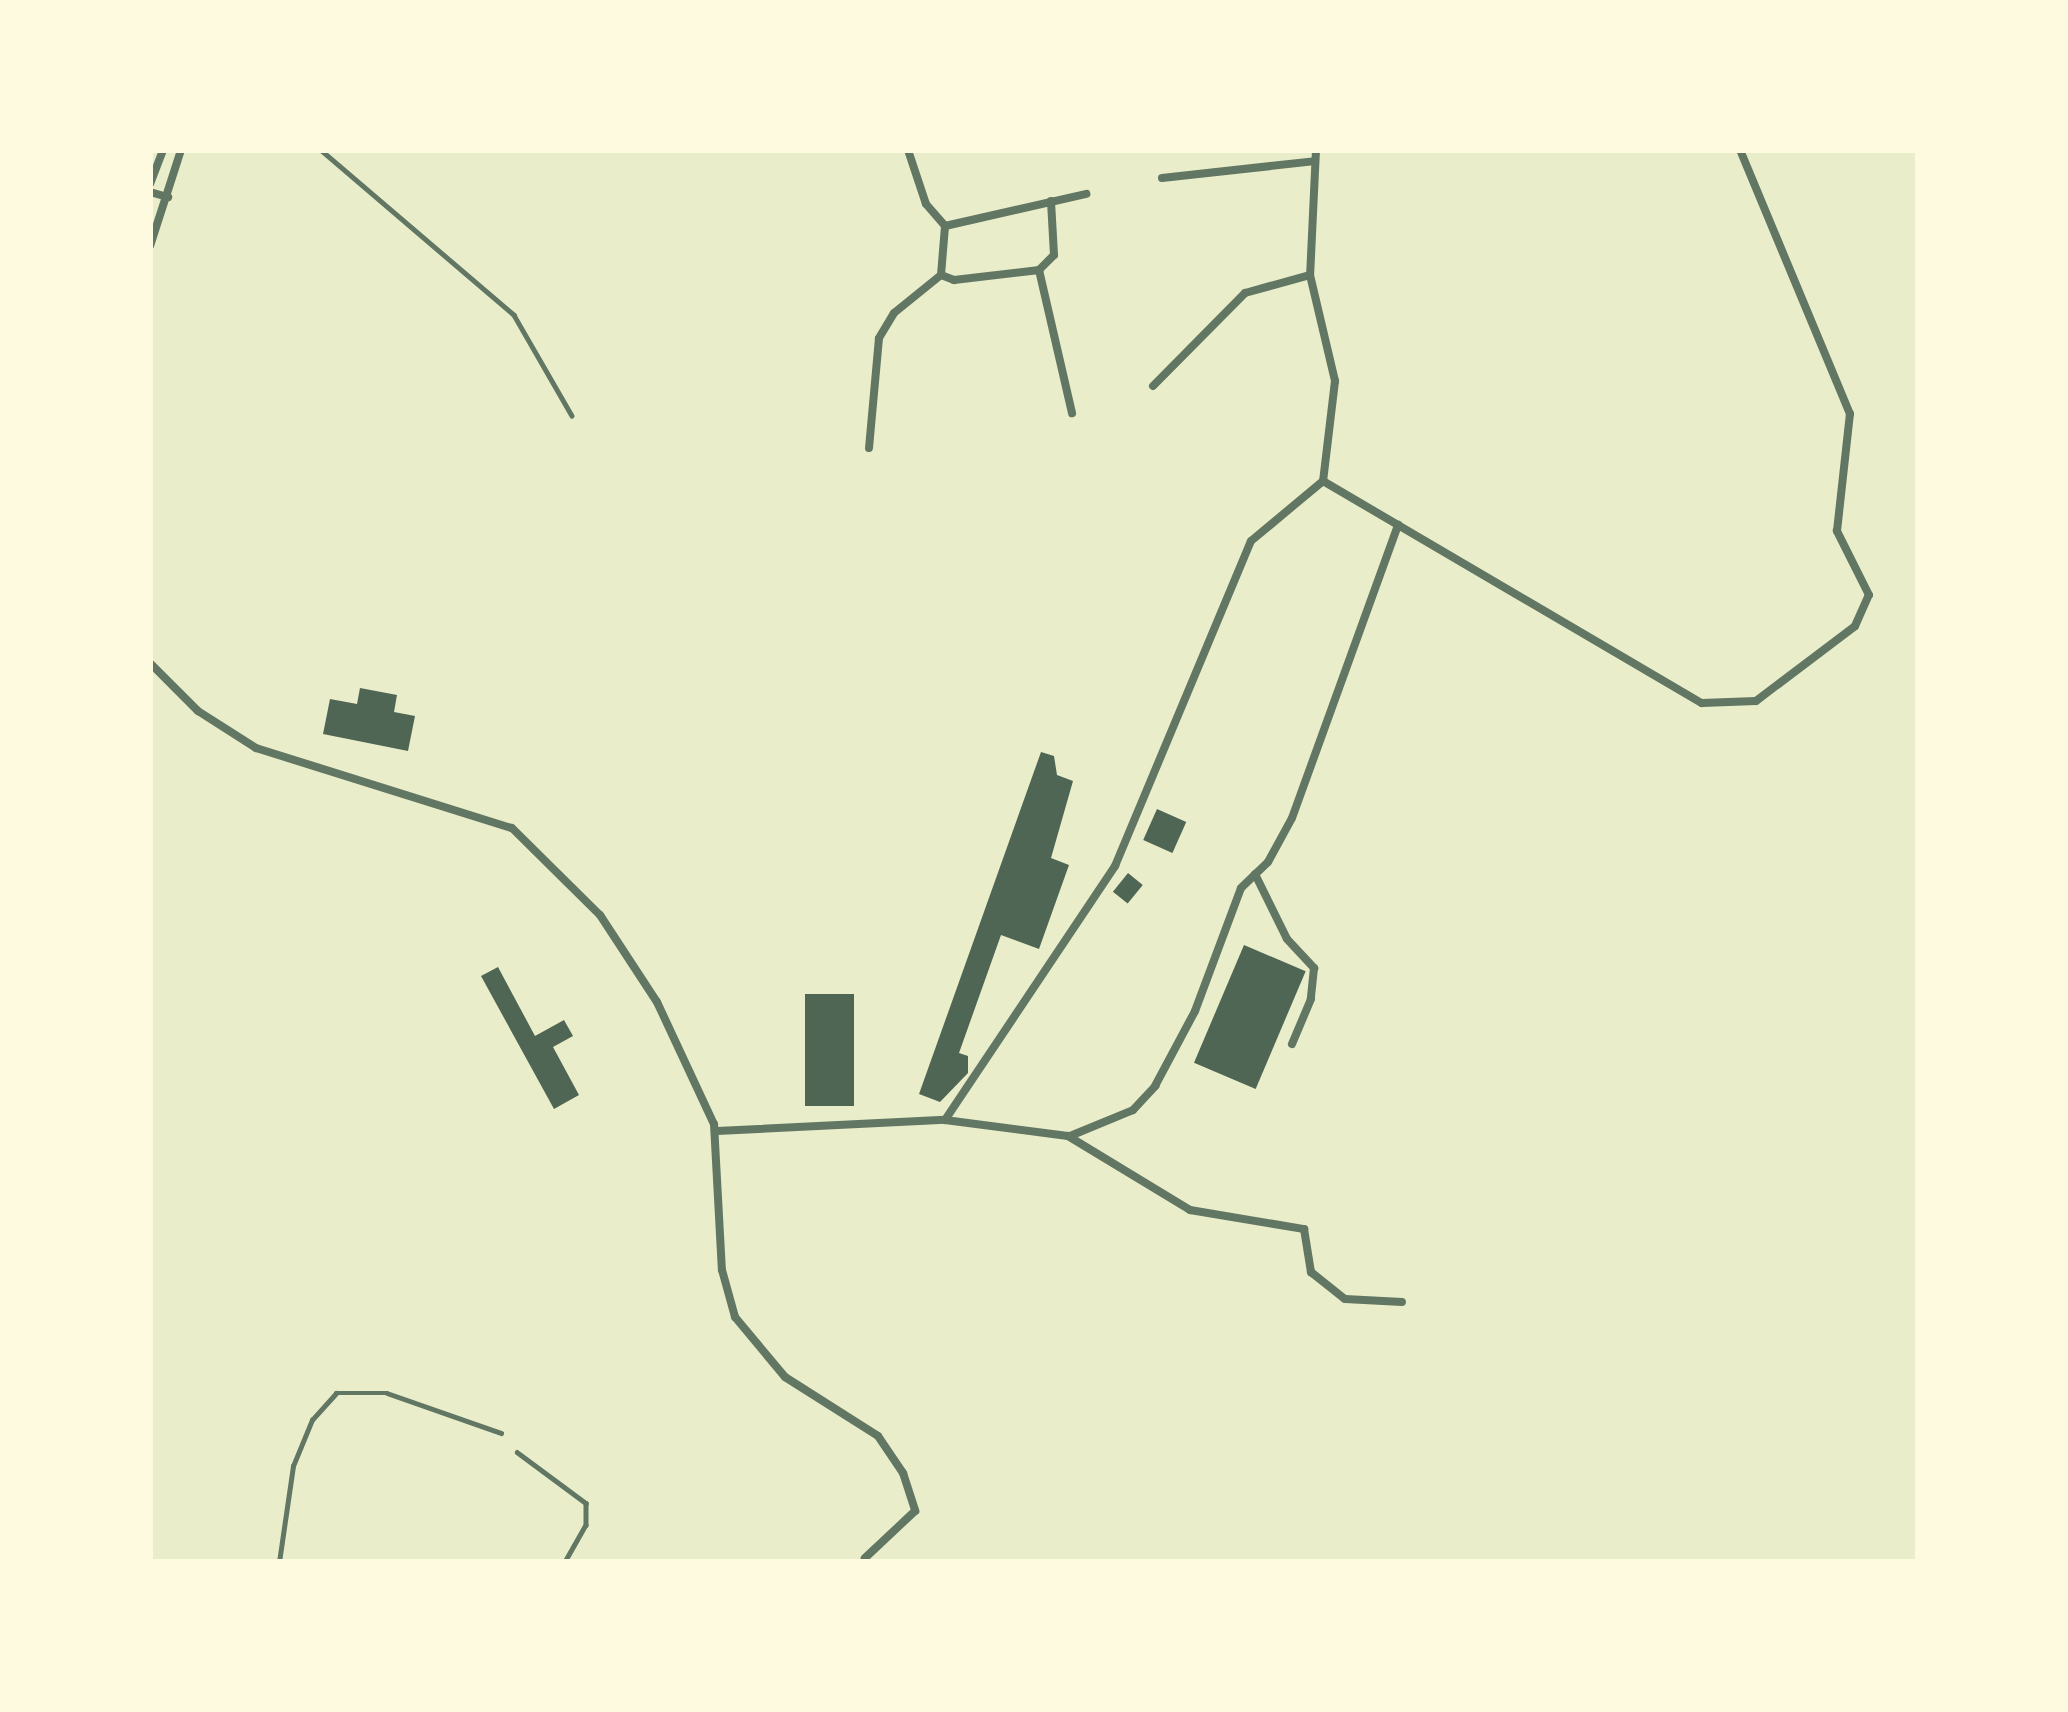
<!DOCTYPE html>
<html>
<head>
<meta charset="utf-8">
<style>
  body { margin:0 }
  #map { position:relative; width:2068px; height:1712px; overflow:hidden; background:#e9edc9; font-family:Mulish,sans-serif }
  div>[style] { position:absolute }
  .building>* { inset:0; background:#4f6655; transform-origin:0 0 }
  .service>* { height:4.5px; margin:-2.25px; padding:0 2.25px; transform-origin:2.25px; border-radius:2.25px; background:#617663 }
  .minor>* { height:8px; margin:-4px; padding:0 4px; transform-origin:4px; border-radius:4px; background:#617663 }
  span { translate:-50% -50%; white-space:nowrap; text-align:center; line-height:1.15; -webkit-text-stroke:9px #fefae0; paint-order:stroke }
  .frame { position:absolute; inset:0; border:153px solid #fefae0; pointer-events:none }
</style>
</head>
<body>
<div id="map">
  <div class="building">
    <i style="clip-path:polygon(360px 688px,397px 695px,394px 712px,415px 716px,408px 751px,323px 734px,330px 699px,357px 704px)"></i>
    <i style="clip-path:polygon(1041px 752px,1054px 756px,1057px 775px,1073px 781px,1051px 858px,1069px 865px,1039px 949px,1001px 935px,959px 1053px,968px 1056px,968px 1073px,940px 1102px,919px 1094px)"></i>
    <i style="left:1157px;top:809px;width:32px;height:34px;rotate:24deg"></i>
    <i style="left:1128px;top:873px;width:19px;height:24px;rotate:39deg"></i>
    <i style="left:1244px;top:945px;width:67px;height:128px;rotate:23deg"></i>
    <i style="clip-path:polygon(498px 967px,535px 1036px,564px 1020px,573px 1036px,553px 1047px,579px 1095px,554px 1109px,481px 976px)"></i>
    <i style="left:805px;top:994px;width:49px;height:112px"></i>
  </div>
  <div class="service">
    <i style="left:321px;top:150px;width:254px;rotate:40.5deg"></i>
    <i style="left:514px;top:315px;width:116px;rotate:60.1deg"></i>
    <i style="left:517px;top:1452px;width:86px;rotate:36.5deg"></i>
    <i style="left:586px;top:1503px;width:22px;rotate:90deg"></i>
    <i style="left:586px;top:1525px;width:43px;rotate:119.6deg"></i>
    <i style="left:279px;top:1562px;width:97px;rotate:-81.7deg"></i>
    <i style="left:293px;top:1466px;width:50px;rotate:-67.6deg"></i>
    <i style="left:312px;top:1420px;width:36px;rotate:-48deg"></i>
    <i style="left:336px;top:1393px;width:51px"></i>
    <i style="left:387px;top:1393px;width:121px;rotate:19.3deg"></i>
  </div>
  <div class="minor">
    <i style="left:908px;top:150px;width:57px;rotate:71.6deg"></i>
    <i style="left:926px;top:204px;width:29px;rotate:49deg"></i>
    <i style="left:945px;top:226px;width:145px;rotate:-12.8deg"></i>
    <i style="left:1316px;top:150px;width:125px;rotate:92.7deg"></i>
    <i style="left:1310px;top:275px;width:109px;rotate:76.7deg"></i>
    <i style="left:1335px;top:381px;width:101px;rotate:96.8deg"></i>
    <i style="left:1162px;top:178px;width:154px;rotate:-6.3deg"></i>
    <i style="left:150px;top:184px;width:36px;rotate:-69deg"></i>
    <i style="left:150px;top:192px;width:19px;rotate:16deg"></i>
    <i style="left:150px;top:246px;width:101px;rotate:-72.1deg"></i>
    <i style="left:1039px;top:270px;width:147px;rotate:77deg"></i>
    <i style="left:941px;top:275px;width:14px;rotate:21deg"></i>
    <i style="left:954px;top:280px;width:86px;rotate:-6.7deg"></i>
    <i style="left:1039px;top:270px;width:21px;rotate:-45deg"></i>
    <i style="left:1054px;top:255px;width:54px;rotate:-93.2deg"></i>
    <i style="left:1153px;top:386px;width:131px;rotate:-45.3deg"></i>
    <i style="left:1245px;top:293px;width:67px;rotate:-15.5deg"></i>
    <i style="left:869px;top:448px;width:110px;rotate:-84.8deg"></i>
    <i style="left:879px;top:338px;width:29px;rotate:-59deg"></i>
    <i style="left:894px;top:313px;width:60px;rotate:-39deg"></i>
    <i style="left:941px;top:275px;width:49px;rotate:-85.3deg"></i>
    <i style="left:1323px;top:481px;width:439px;rotate:30.4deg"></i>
    <i style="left:1702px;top:703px;width:54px;rotate:-2.1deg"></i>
    <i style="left:1756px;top:701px;width:124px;rotate:-37.1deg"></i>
    <i style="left:1855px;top:626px;width:34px;rotate:-66deg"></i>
    <i style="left:1869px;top:595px;width:72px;rotate:-116.6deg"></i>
    <i style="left:1837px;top:531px;width:118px;rotate:-83.7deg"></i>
    <i style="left:1850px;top:414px;width:286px;rotate:-112.6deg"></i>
    <i style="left:150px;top:663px;width:68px;rotate:45deg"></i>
    <i style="left:198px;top:711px;width:69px;rotate:32.5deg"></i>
    <i style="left:256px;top:748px;width:268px;rotate:17.4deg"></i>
    <i style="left:512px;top:828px;width:124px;rotate:44.7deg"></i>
    <i style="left:600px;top:915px;width:104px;rotate:56.8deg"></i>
    <i style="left:657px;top:1002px;width:135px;rotate:65deg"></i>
    <i style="left:714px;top:1124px;width:146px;rotate:86.9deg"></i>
    <i style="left:722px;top:1270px;width:49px;rotate:74.5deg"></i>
    <i style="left:735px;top:1317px;width:78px;rotate:50.2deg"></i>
    <i style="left:785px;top:1377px;width:110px;rotate:32.4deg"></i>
    <i style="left:878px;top:1436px;width:45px;rotate:56deg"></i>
    <i style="left:903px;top:1473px;width:40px;rotate:72deg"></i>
    <i style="left:915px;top:1511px;width:69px;rotate:136.8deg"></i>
    <i style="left:1255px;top:874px;width:72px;rotate:63.8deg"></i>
    <i style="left:1287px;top:939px;width:40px;rotate:47deg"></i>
    <i style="left:1314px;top:968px;width:31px;rotate:96deg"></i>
    <i style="left:1311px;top:999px;width:49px;rotate:112.9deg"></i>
    <i style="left:945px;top:1120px;width:306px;rotate:-56.2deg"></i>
    <i style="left:1115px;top:866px;width:352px;rotate:-67.3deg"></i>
    <i style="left:1251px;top:541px;width:94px;rotate:-39.8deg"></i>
    <i style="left:717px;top:1131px;width:228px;rotate:-2.8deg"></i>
    <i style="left:945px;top:1120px;width:124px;rotate:7.4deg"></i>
    <i style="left:1068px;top:1136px;width:143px;rotate:31.2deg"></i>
    <i style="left:1190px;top:1210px;width:116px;rotate:9.5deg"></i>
    <i style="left:1304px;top:1229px;width:44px;rotate:80.8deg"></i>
    <i style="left:1311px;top:1272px;width:43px;rotate:38.5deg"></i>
    <i style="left:1345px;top:1299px;width:57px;rotate:3deg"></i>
    <i style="left:1070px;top:1136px;width:68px;rotate:-22.4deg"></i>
    <i style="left:1133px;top:1110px;width:33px;rotate:-47deg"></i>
    <i style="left:1155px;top:1086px;width:85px;rotate:-61.9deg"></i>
    <i style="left:1195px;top:1011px;width:131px;rotate:-69.5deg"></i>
    <i style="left:1241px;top:888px;width:37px;rotate:-44deg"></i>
    <i style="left:1268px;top:862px;width:50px;rotate:-61.4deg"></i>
    <i style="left:1292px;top:818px;width:312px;rotate:-70.1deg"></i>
  </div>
  <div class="frame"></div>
</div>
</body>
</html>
